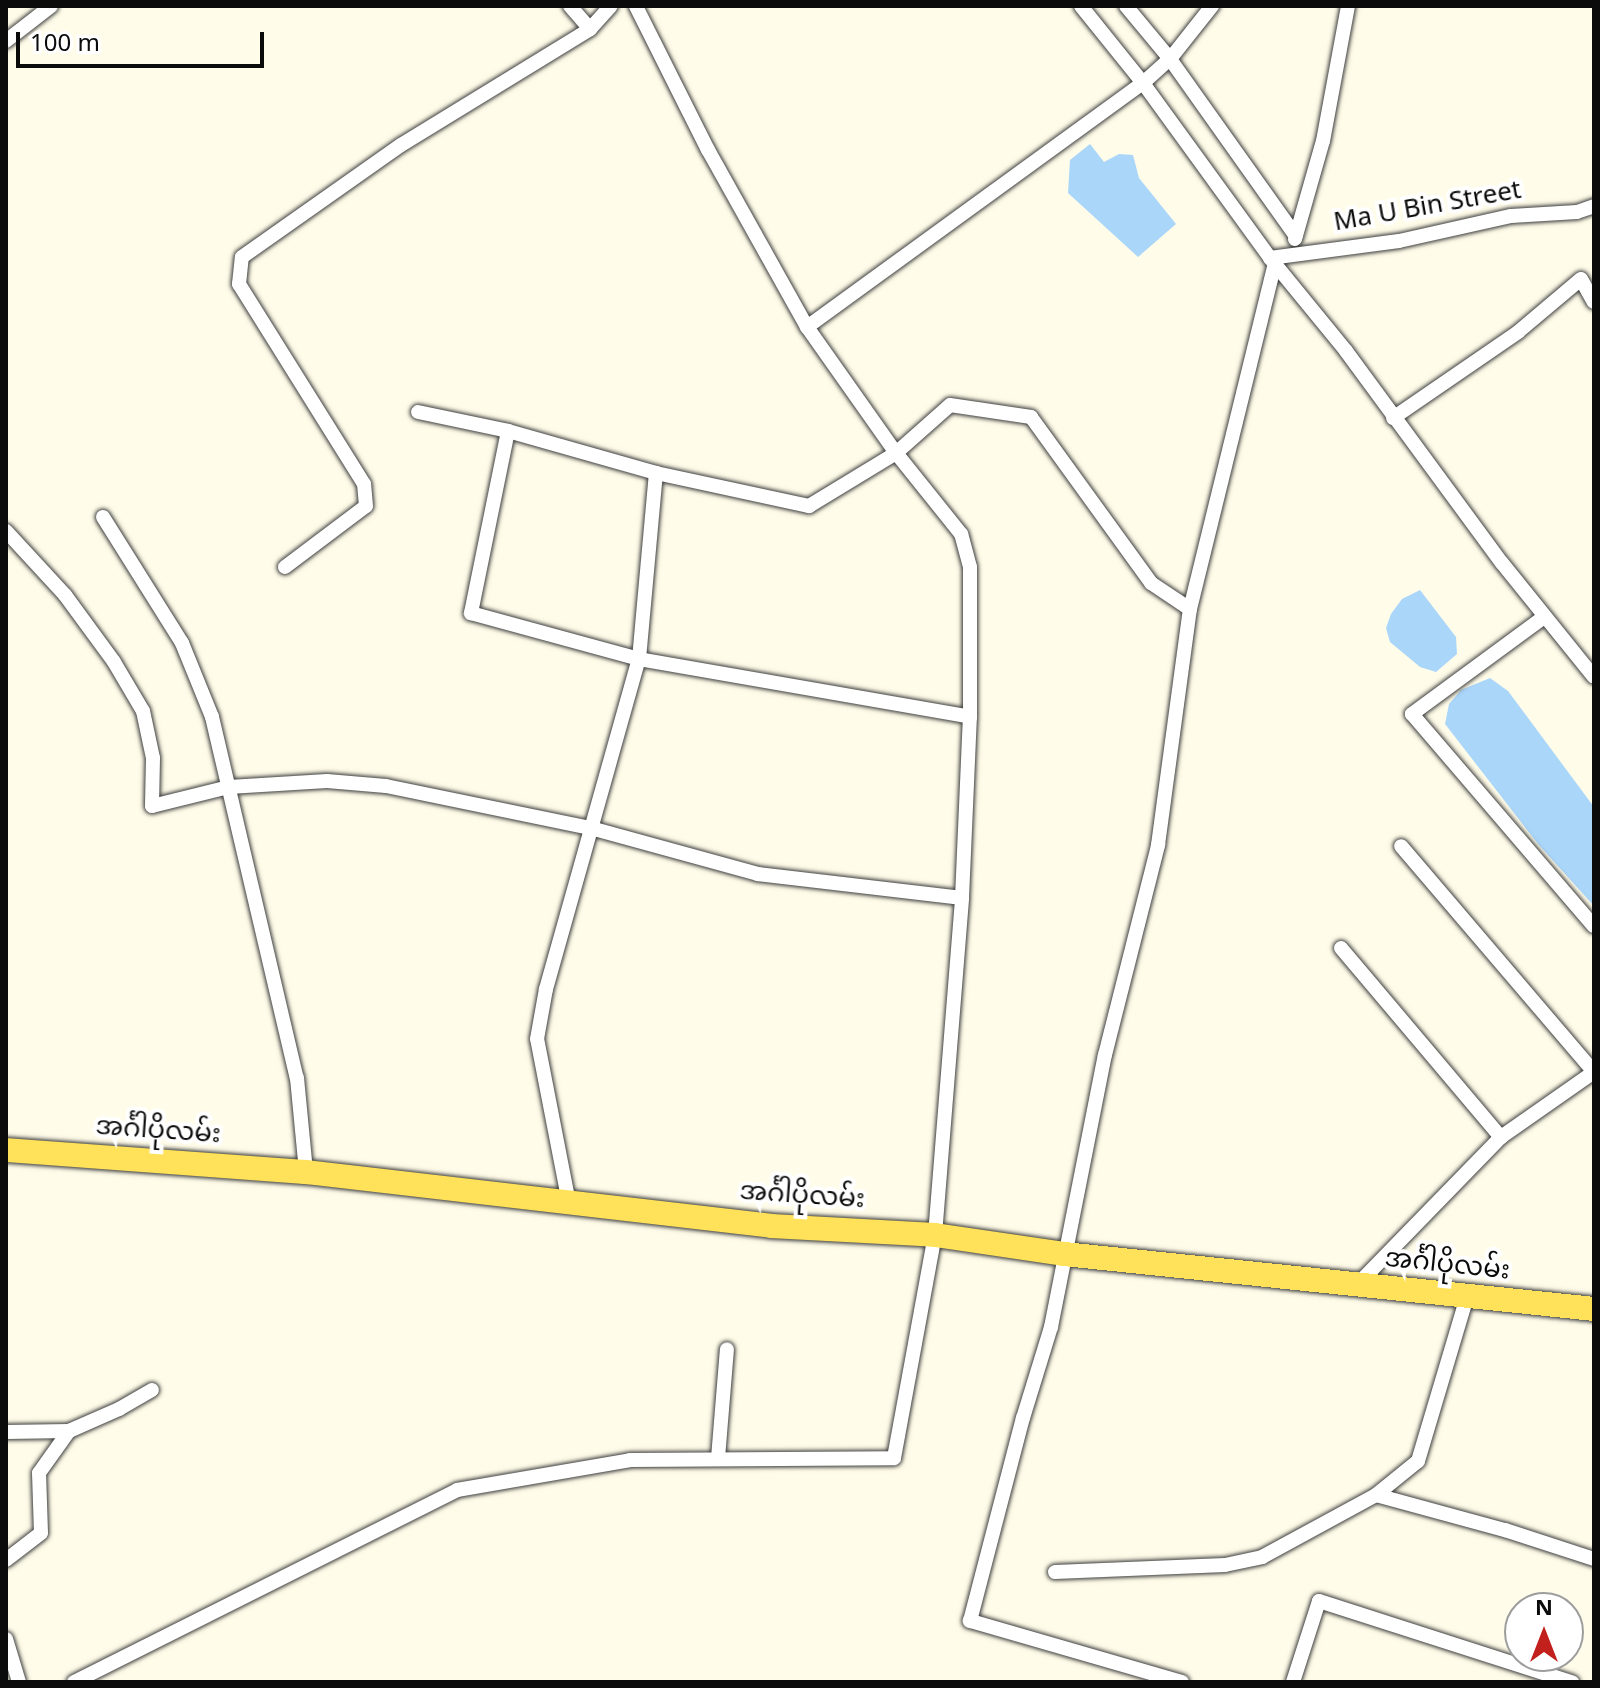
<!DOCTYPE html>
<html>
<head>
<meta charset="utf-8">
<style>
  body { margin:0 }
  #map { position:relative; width:1600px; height:1688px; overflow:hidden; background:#fffce9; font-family:Georgia,"Noto Sans Myanmar",serif }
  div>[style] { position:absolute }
  .water>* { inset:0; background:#aad6fa }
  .roads { filter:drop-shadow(0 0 2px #3e3e3e) drop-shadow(0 0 2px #3e3e3e) }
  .minor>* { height:14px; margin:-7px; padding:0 7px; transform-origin:7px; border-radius:7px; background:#fff }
  .primary>* { height:24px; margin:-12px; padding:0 12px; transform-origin:12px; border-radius:12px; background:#ffe259 }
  span { translate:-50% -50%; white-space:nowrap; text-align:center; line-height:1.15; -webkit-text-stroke:8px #fff; paint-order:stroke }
  .street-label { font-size:26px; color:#0b0b0b }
  .frame { position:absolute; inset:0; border:8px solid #0b0b0b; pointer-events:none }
  .north { position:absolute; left:1504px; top:1592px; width:80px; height:80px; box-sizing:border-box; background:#fff; border:2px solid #9d9d9d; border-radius:50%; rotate:0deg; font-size:22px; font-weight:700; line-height:32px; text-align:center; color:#0b0b0b }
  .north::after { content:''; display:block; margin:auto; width:28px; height:36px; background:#c2201c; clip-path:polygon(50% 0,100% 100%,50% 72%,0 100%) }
  .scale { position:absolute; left:16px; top:32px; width:248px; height:36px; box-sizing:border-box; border:4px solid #0b0b0b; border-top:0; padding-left:10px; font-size:24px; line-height:28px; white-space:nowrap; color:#0b0b0b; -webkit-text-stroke:6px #fff; paint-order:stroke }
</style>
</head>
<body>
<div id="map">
  <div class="water">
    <i style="clip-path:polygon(1090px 144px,1104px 162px,1119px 154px,1133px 155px,1139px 178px,1176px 224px,1138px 257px,1068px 193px,1070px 160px)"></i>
    <i style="clip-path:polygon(1420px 590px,1456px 637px,1457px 654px,1436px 672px,1420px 667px,1390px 642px,1386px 628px,1391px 614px,1402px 599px)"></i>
    <i style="clip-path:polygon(1490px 678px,1508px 691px,1594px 807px,1594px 906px,1538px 844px,1445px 724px,1449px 704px,1461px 690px)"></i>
  </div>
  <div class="roads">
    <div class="minor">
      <i style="left:570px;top:6px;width:30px;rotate:49deg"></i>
      <i style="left:1081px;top:6px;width:99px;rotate:51.2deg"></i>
      <i style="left:1143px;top:83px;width:216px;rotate:54deg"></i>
      <i style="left:1270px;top:258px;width:120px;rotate:50.7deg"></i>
      <i style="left:1346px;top:351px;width:263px;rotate:53.7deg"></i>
      <i style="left:1502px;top:563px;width:146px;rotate:51.1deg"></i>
      <i style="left:1126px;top:6px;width:69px;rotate:50.3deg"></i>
      <i style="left:1170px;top:59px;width:217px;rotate:54.6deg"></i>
      <i style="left:6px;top:41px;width:57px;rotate:-37.9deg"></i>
      <i style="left:1295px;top:239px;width:102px;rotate:-74.1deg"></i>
      <i style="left:1323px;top:141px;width:137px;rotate:-79.5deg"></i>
      <i style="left:1270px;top:258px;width:130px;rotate:-7.5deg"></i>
      <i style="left:1399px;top:241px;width:115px;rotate:-12.6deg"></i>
      <i style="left:1511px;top:216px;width:66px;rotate:-3.5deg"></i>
      <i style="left:1577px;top:212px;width:18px;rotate:-19deg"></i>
      <i style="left:807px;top:327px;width:415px;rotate:-36deg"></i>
      <i style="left:1143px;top:83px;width:36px;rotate:-42deg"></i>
      <i style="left:1170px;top:59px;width:68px;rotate:-51.6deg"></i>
      <i style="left:418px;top:412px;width:92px;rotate:11.9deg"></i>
      <i style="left:508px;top:431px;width:154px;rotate:15.8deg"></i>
      <i style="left:656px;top:473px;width:157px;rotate:12.2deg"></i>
      <i style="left:809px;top:506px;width:102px;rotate:-31.3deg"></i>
      <i style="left:896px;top:453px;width:72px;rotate:-41.6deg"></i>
      <i style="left:950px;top:405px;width:82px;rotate:8.4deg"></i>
      <i style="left:1031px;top:417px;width:205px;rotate:54.1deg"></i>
      <i style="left:1151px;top:583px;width:47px;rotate:33.7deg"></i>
      <i style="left:1393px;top:418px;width:152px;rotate:-34.5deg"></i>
      <i style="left:1518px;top:332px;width:82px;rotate:-40.1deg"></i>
      <i style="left:1581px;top:279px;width:26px;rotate:61deg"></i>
      <i style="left:508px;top:431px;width:186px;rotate:101.5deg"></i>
      <i style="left:471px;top:613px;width:174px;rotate:15.3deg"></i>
      <i style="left:639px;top:659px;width:336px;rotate:9.9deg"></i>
      <i style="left:103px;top:517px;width:149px;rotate:57.9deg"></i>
      <i style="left:182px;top:643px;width:80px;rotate:67.9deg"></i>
      <i style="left:212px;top:717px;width:371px;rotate:76.8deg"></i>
      <i style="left:297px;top:1078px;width:94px;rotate:84.5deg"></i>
      <i style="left:6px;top:531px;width:87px;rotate:47.3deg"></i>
      <i style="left:65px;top:595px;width:83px;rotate:53.8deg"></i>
      <i style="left:114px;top:662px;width:57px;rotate:59.4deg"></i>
      <i style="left:143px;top:711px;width:48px;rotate:78deg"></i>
      <i style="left:153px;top:758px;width:48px;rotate:91.2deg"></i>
      <i style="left:152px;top:806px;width:79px;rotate:-13.9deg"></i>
      <i style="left:229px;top:787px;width:98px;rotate:-3.5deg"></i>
      <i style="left:327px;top:781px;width:59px;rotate:4.8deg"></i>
      <i style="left:386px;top:786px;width:209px;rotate:11.6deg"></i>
      <i style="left:591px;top:828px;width:173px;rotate:15.4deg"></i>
      <i style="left:758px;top:874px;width:205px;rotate:6.7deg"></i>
      <i style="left:285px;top:567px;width:101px;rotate:-37deg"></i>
      <i style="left:366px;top:506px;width:22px;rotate:-95deg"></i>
      <i style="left:364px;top:484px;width:236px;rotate:-122deg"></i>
      <i style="left:239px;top:284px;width:27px;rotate:-84deg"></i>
      <i style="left:242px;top:257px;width:194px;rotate:-35.2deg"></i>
      <i style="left:401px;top:145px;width:222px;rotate:-31.5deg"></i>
      <i style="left:590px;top:29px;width:31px;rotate:-48deg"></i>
      <i style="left:1544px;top:617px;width:164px;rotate:143.7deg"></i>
      <i style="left:1412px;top:714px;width:279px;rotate:49.4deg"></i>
      <i style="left:1341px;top:948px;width:248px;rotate:49.8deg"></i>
      <i style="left:569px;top:1203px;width:167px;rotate:-101deg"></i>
      <i style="left:537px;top:1039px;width:51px;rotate:-79.8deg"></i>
      <i style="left:546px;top:989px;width:343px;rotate:-74.3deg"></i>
      <i style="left:639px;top:659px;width:187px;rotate:-84.8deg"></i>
      <i style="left:1357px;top:1285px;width:206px;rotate:-45.8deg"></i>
      <i style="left:1501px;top:1137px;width:113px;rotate:-35deg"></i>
      <i style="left:1594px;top:1072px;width:297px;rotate:-130.5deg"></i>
      <i style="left:6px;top:1432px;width:63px;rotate:-0.9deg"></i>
      <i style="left:718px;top:1458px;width:109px;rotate:-85.3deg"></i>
      <i style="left:1376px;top:1495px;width:134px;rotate:15.2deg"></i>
      <i style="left:1505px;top:1530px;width:94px;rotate:18deg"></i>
      <i style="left:6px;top:1560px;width:44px;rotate:-37.6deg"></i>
      <i style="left:41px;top:1533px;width:60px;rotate:-91.9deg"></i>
      <i style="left:39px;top:1473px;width:52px;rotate:-54.5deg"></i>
      <i style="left:69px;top:1431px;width:55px;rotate:-23.7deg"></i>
      <i style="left:119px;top:1409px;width:38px;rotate:-30deg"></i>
      <i style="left:1055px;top:1572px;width:170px;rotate:-2.4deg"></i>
      <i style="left:1225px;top:1565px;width:38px;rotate:-12deg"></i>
      <i style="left:1262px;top:1557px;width:130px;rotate:-28.5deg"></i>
      <i style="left:1376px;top:1495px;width:54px;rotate:-39deg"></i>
      <i style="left:1418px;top:1461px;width:171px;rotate:-73.4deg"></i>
      <i style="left:6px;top:1639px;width:45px;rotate:73.2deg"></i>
      <i style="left:74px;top:1682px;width:428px;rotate:-26.6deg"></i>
      <i style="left:457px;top:1490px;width:176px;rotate:-9.8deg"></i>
      <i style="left:630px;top:1460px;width:264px;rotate:-0.4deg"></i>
      <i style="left:894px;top:1458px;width:227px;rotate:-79.6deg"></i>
      <i style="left:935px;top:1235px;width:338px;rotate:-85.4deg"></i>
      <i style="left:962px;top:898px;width:181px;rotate:-87.5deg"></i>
      <i style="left:970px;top:717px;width:150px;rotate:-90deg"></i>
      <i style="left:970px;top:567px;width:34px;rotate:-105deg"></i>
      <i style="left:961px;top:534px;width:104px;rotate:-128.7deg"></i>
      <i style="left:896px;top:453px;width:154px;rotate:-125.2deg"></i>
      <i style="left:807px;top:327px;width:203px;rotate:-119.2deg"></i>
      <i style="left:708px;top:150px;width:161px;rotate:-116.6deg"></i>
      <i style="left:1182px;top:1682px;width:221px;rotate:-163.9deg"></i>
      <i style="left:970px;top:1621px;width:210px;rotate:-75.4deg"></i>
      <i style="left:1023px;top:1418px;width:95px;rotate:-72.9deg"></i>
      <i style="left:1051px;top:1327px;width:277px;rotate:-78.8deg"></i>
      <i style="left:1105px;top:1055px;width:217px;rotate:-75.8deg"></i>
      <i style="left:1158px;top:845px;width:238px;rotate:-82.3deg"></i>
      <i style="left:1190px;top:609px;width:356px;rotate:-76.2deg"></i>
      <i style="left:1293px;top:1682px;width:85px;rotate:-72.2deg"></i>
      <i style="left:1319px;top:1601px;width:266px;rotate:17.8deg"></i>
    </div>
    <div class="primary">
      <i style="left:6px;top:1150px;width:301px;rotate:4.2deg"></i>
      <i style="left:306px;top:1172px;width:468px;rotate:6.6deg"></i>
      <i style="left:771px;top:1226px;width:164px;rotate:3.1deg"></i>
      <i style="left:935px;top:1235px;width:130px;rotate:8.4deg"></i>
      <i style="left:1064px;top:1254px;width:533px;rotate:5.92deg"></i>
    </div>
  </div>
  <div class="street-label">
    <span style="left:1428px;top:209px;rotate:-10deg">Ma U Bin Street</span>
    <span style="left:158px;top:1133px;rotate:4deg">အင်္ဂါပိုလမ်း</span>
    <span style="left:802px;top:1198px;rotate:4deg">အင်္ဂါပိုလမ်း</span>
    <span style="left:1447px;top:1267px;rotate:6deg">အင်္ဂါပိုလမ်း</span>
  </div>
  <div class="frame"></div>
  <div class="north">N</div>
  <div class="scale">100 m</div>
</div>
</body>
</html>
